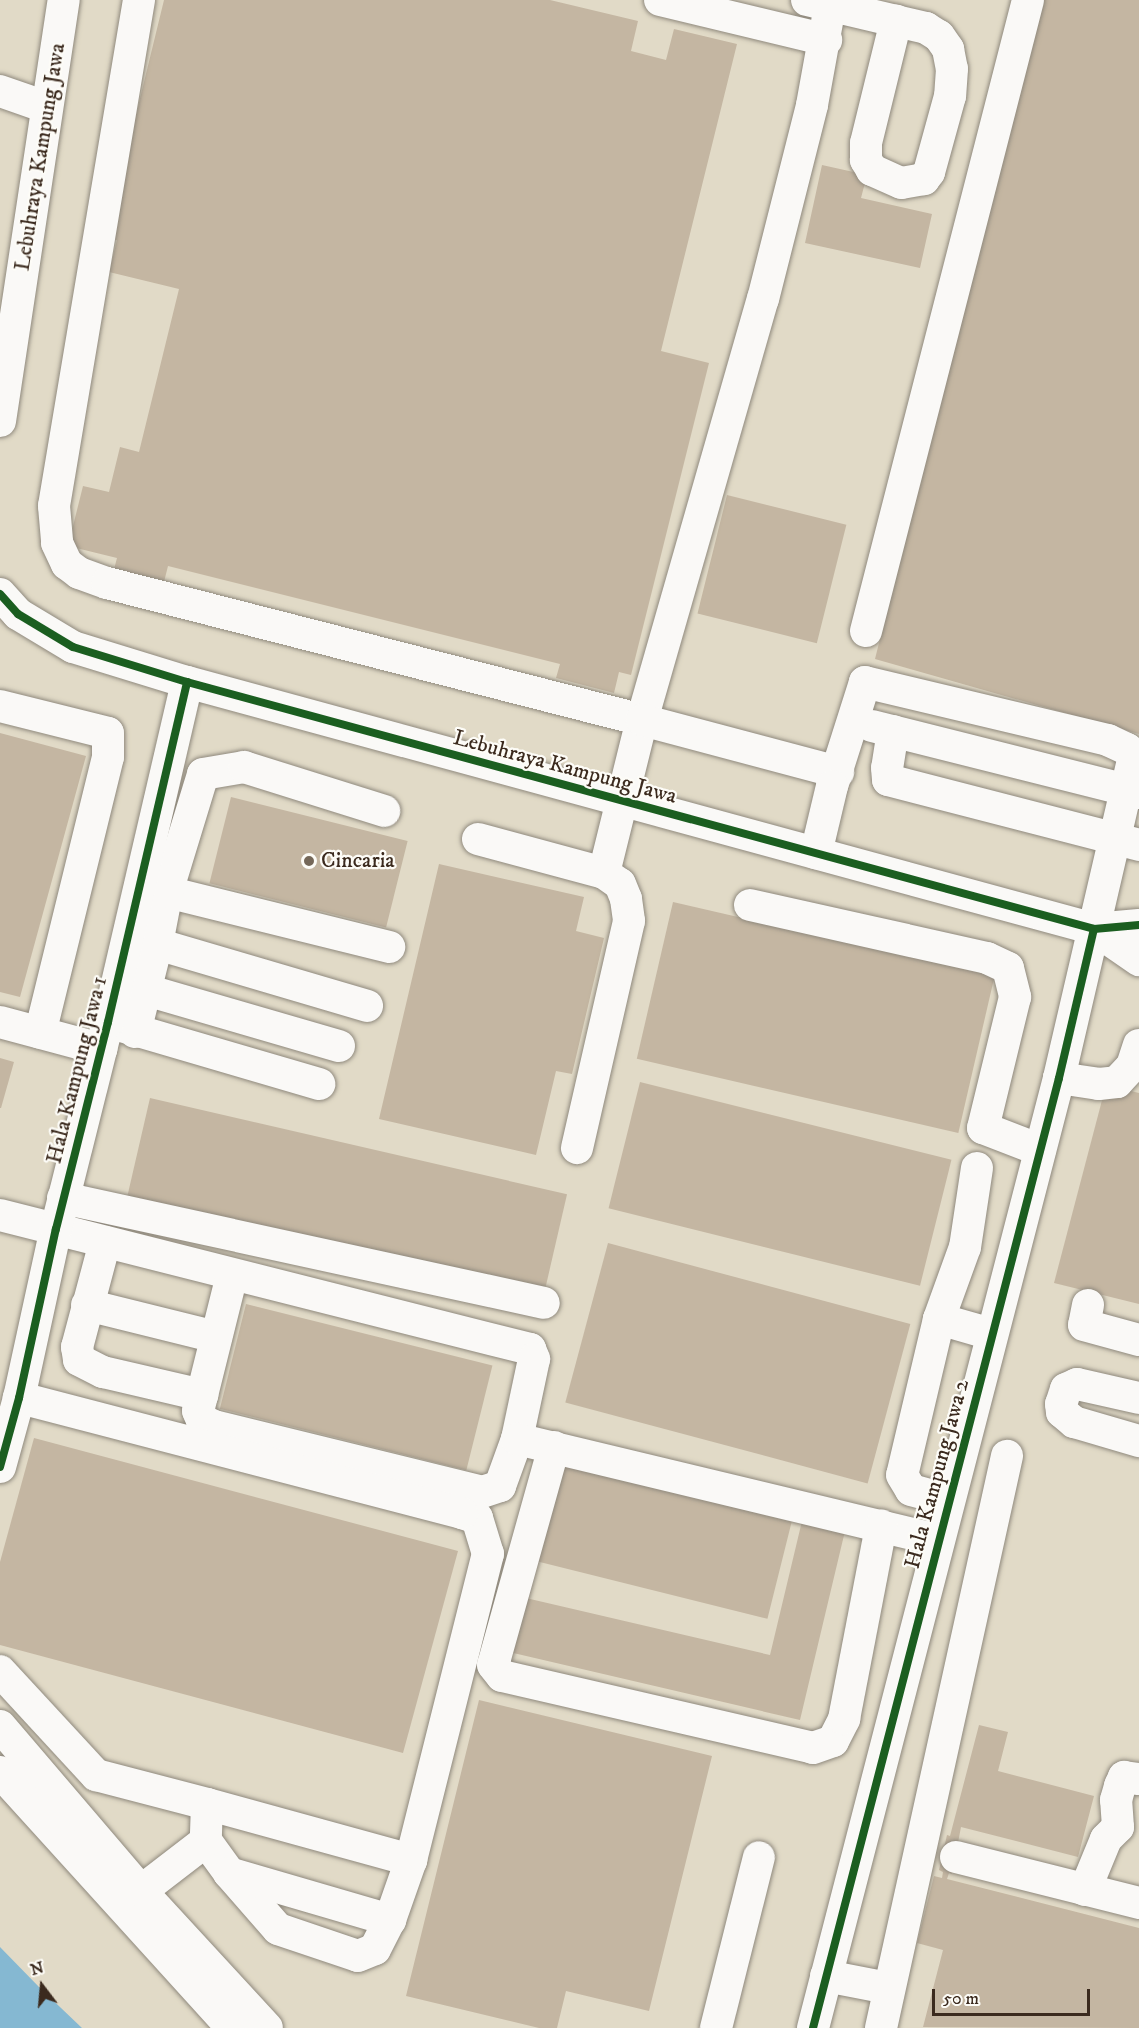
<!DOCTYPE html>
<html>
<head>
<meta charset="utf-8">
<style>
  body { margin:0 }
  #map { position:relative; width:1139px; height:2028px; overflow:hidden; background:#e1dac7; font-family:"IM FELL DW Pica",serif }
  div>[style] { position:absolute }
  .water>* { inset:0; background:#85b8d2 }
  .building>* { inset:0; background:#c4b6a2; transform-origin:0 0 }
  .roads { filter:drop-shadow(0 0 2px #8f897d) drop-shadow(0 0 2px #8f897d) }
  .minor>* { height:32px; margin:-16px; padding:0 16px; transform-origin:16px; border-radius:16px; background:#faf9f7 }
  .cycleway>* { height:8px; margin:-4px; padding:0 4px; transform-origin:4px; border-radius:4px; background:#1b5e20 }
  .dots>* { width:16px; height:16px; translate:-50% -50%; box-sizing:border-box; border:3px solid #fdfcf7; border-radius:50% }
  span { translate:-50% -50%; white-space:nowrap; text-align:center; line-height:1.15; -webkit-text-stroke:4.5px #fdfcf7; paint-order:stroke }
  .street-label { font-size:22px; color:#3b2a1e }
  .poi-label { font-size:22px; color:#3b2a1e }
  .left { translate:0 -50%; text-align:left }
  .north { position:absolute; left:12px; top:1956px; width:60px; height:60px; -webkit-text-stroke:4px #fdfcf7; paint-order:stroke; rotate:344deg; font-size:16px; font-weight:700; line-height:24px; text-align:center; color:#3b2a1e }
  .north::after { content:''; display:block; margin:auto; width:21px; height:27px; background:#3b2a1e; clip-path:polygon(50% 0,100% 100%,50% 72%,0 100%) }
  .scale { position:absolute; left:932px; top:1989px; width:158px; height:27px; box-sizing:border-box; border:3px solid #3b2a1e; border-top:0; padding-left:8px; font-size:18px; line-height:21px; white-space:nowrap; color:#3b2a1e; -webkit-text-stroke:4px #fdfcf7; paint-order:stroke }
</style>
</head>
<body>
<div id="map">
  <div class="water">
    <i style="clip-path:polygon(0 1947px,39px 1987px,82px 2028px,0 2028px)"></i>
  </div>
  <div class="building">
    <i style="clip-path:polygon(164px 0,550px 0,638px 21px,631px 51px,666px 60px,674px 29px,737px 44px,661px 351px,709px 363px,631px 675px,619px 672px,614px 693px,556px 678px,560px 664px,168px 566px,163px 586px,113px 573px,117px 558px,68px 546px,83px 486px,109px 492px,120px 447px,139px 452px,179px 289px,109px 272px,117px 240px,106px 238px)"></i>
    <i style="clip-path:polygon(1039px 0,1139px 0,1139px 734px,875px 659px)"></i>
    <i style="clip-path:polygon(822px 165px,867px 175px,861px 198px,932px 214px,920px 268px,805px 243px)"></i>
    <i style="left:727px;top:495px;width:123px;height:122px;rotate:14deg"></i>
    <i style="clip-path:polygon(0 733px,86px 756px,20px 997px,0 992px)"></i>
    <i style="left:231px;top:797px;width:182px;height:89px;rotate:14deg"></i>
    <i style="clip-path:polygon(439px 864px,584px 897px,576px 931px,604px 938px,572px 1074px,556px 1071px,536px 1155px,379px 1119px)"></i>
    <i style="left:673px;top:902px;width:330px;height:161px;rotate:13deg"></i>
    <i style="clip-path:polygon(0 1058px,14px 1062px,1px 1108px,0 1108px)"></i>
    <i style="left:640px;top:1082px;width:321px;height:130px;rotate:14deg"></i>
    <i style="clip-path:polygon(1106px 1085px,1139px 1093px,1139px 1304px,1054px 1283px)"></i>
    <i style="left:150px;top:1098px;width:428px;height:101px;rotate:13deg"></i>
    <i style="left:608px;top:1243px;width:313px;height:165px;rotate:15deg"></i>
    <i style="left:246px;top:1304px;width:254px;height:108px;rotate:14deg"></i>
    <i style="clip-path:polygon(34px 1438px,458px 1551px,403px 1753px,0 1645px,0 1562px)"></i>
    <i style="left:552px;top:1462px;width:247px;height:100px;rotate:14deg"></i>
    <i style="clip-path:polygon(802px 1521px,845px 1531px,800px 1720px,500px 1650px,513px 1595px,770px 1655px)"></i>
    <i style="clip-path:polygon(479px 1700px,712px 1756px,649px 2011px,566px 1991px,557px 2028px,539px 2028px,406px 1996px)"></i>
    <i style="clip-path:polygon(979px 1725px,1008px 1732px,998px 1771px,1094px 1796px,1078px 1857px,961px 1827px,952px 1874px,949px 1873px,947px 1879px,1139px 1928px,1139px 2028px,923px 2027px,943px 1950px,917px 1943px,934px 1876px,942px 1878px,943px 1872px,939px 1870px,947px 1835px,950px 1836px)"></i>
  </div>
  <div class="roads">
    <div class="minor">
      <i style="left:139px;top:0;width:513px;rotate:99.54deg"></i>
      <i style="left:54px;top:506px;width:37px;rotate:85deg"></i>
      <i style="left:57px;top:543px;width:23px;rotate:65deg"></i>
      <i style="left:67px;top:564px;width:15px;rotate:37deg"></i>
      <i style="left:79px;top:573px;width:30px;rotate:20deg"></i>
      <i style="left:107px;top:583px;width:552px;rotate:14.36deg"></i>
      <i style="left:642px;top:720px;width:438px;rotate:-74deg"></i>
      <i style="left:763px;top:299px;width:200px;rotate:-75.8deg"></i>
      <i style="left:812px;top:105px;width:107px;rotate:-79.7deg"></i>
      <i style="left:660px;top:0;width:171px;rotate:13.5deg"></i>
      <i style="left:807px;top:0;width:91px;rotate:13.3deg"></i>
      <i style="left:896px;top:21px;width:31px;rotate:13deg"></i>
      <i style="left:926px;top:28px;width:15px;rotate:32deg"></i>
      <i style="left:939px;top:36px;width:16px;rotate:55deg"></i>
      <i style="left:948px;top:49px;width:20px;rotate:79deg"></i>
      <i style="left:952px;top:69px;width:27px;rotate:94deg"></i>
      <i style="left:950px;top:96px;width:79px;rotate:105.4deg"></i>
      <i style="left:929px;top:172px;width:9px;rotate:126deg"></i>
      <i style="left:924px;top:179px;width:23px;rotate:170deg"></i>
      <i style="left:901px;top:183px;width:32px;rotate:-156deg"></i>
      <i style="left:872px;top:170px;width:12px;rotate:-121deg"></i>
      <i style="left:866px;top:160px;width:17px;rotate:-90deg"></i>
      <i style="left:866px;top:143px;width:126px;rotate:-76.2deg"></i>
      <i style="left:0;top:91px;width:49px;rotate:19.2deg"></i>
      <i style="left:0;top:421px;width:426px;rotate:-81.4deg"></i>
      <i style="left:0;top:594px;width:27px;rotate:48deg"></i>
      <i style="left:18px;top:614px;width:64px;rotate:31deg"></i>
      <i style="left:73px;top:647px;width:119px;rotate:17.1deg"></i>
      <i style="left:187px;top:682px;width:940px;rotate:15.23deg"></i>
      <i style="left:1094px;top:929px;width:45px;rotate:-5.1deg"></i>
      <i style="left:866px;top:631px;width:651px;rotate:-75.6deg"></i>
      <i style="left:0;top:706px;width:111px;rotate:14deg"></i>
      <i style="left:108px;top:733px;width:24px;rotate:90deg"></i>
      <i style="left:108px;top:757px;width:284px;rotate:103.8deg"></i>
      <i style="left:872px;top:726px;width:275px;rotate:14.1deg"></i>
      <i style="left:893px;top:731px;width:37px;rotate:99deg"></i>
      <i style="left:887px;top:768px;width:12px;rotate:85deg"></i>
      <i style="left:888px;top:780px;width:259px;rotate:14.5deg"></i>
      <i style="left:478px;top:839px;width:131px;rotate:15.1deg"></i>
      <i style="left:604px;top:873px;width:19px;rotate:35deg"></i>
      <i style="left:620px;top:884px;width:16px;rotate:68deg"></i>
      <i style="left:626px;top:899px;width:22px;rotate:82deg"></i>
      <i style="left:629px;top:921px;width:233px;rotate:102.9deg"></i>
      <i style="left:604px;top:873px;width:158px;rotate:-76.1deg"></i>
      <i style="left:642px;top:720px;width:203px;rotate:14.9deg"></i>
      <i style="left:167px;top:892px;width:229px;rotate:13.9deg"></i>
      <i style="left:750px;top:905px;width:243px;rotate:12.6deg"></i>
      <i style="left:987px;top:958px;width:23px;rotate:25deg"></i>
      <i style="left:1008px;top:968px;width:30px;rotate:76deg"></i>
      <i style="left:1015px;top:997px;width:135px;rotate:103.7deg"></i>
      <i style="left:983px;top:1128px;width:61px;rotate:21.1deg"></i>
      <i style="left:1094px;top:929px;width:55px;rotate:34.6deg"></i>
      <i style="left:157px;top:944px;width:219px;rotate:16.4deg"></i>
      <i style="left:146px;top:990px;width:201px;rotate:16.2deg"></i>
      <i style="left:0;top:1022px;width:105px;rotate:15deg"></i>
      <i style="left:114px;top:1024px;width:214px;rotate:16.3deg"></i>
      <i style="left:135px;top:1032px;width:91px;rotate:-76deg"></i>
      <i style="left:157px;top:944px;width:53px;rotate:-79.1deg"></i>
      <i style="left:167px;top:892px;width:123px;rotate:-73deg"></i>
      <i style="left:203px;top:774px;width:42px;rotate:-9.7deg"></i>
      <i style="left:244px;top:767px;width:147px;rotate:17.4deg"></i>
      <i style="left:1059px;top:1078px;width:40px;rotate:8.5deg"></i>
      <i style="left:1099px;top:1084px;width:18px;rotate:-6deg"></i>
      <i style="left:1117px;top:1082px;width:22px;rotate:-47deg"></i>
      <i style="left:1132px;top:1066px;width:22px;rotate:-72deg"></i>
      <i style="left:977px;top:1168px;width:80px;rotate:98.6deg"></i>
      <i style="left:965px;top:1247px;width:77px;rotate:109.9deg"></i>
      <i style="left:939px;top:1319px;width:54px;rotate:16.1deg"></i>
      <i style="left:63px;top:1198px;width:492px;rotate:12.3deg"></i>
      <i style="left:0;top:1215px;width:547px;rotate:14.19deg"></i>
      <i style="left:530px;top:1349px;width:11px;rotate:68deg"></i>
      <i style="left:534px;top:1359px;width:82px;rotate:102deg"></i>
      <i style="left:105px;top:1242px;width:109px;rotate:104.9deg"></i>
      <i style="left:77px;top:1347px;width:13px;rotate:81deg"></i>
      <i style="left:79px;top:1360px;width:27px;rotate:27deg"></i>
      <i style="left:103px;top:1372px;width:102px;rotate:13.1deg"></i>
      <i style="left:232px;top:1275px;width:140px;rotate:104deg"></i>
      <i style="left:198px;top:1411px;width:10px;rotate:66deg"></i>
      <i style="left:202px;top:1420px;width:13px;rotate:27deg"></i>
      <i style="left:214px;top:1426px;width:276px;rotate:13.8deg"></i>
      <i style="left:482px;top:1492px;width:19px;rotate:-18deg"></i>
      <i style="left:500px;top:1486px;width:50px;rotate:-70.1deg"></i>
      <i style="left:517px;top:1439px;width:432px;rotate:13.5deg"></i>
      <i style="left:87px;top:1305px;width:133px;rotate:13.9deg"></i>
      <i style="left:1088px;top:1305px;width:20px;rotate:101deg"></i>
      <i style="left:1084px;top:1325px;width:57px;rotate:15.3deg"></i>
      <i style="left:939px;top:1319px;width:160px;rotate:103.3deg"></i>
      <i style="left:902px;top:1475px;width:17px;rotate:59deg"></i>
      <i style="left:911px;top:1490px;width:38px;rotate:15deg"></i>
      <i style="left:1139px;top:1398px;width:64px;rotate:-167.3deg"></i>
      <i style="left:1077px;top:1384px;width:12px;rotate:156deg"></i>
      <i style="left:1066px;top:1389px;width:16px;rotate:108deg"></i>
      <i style="left:1061px;top:1404px;width:8px;rotate:83deg"></i>
      <i style="left:1062px;top:1412px;width:16px;rotate:40deg"></i>
      <i style="left:1074px;top:1422px;width:68px;rotate:16.3deg"></i>
      <i style="left:554px;top:1447px;width:226px;rotate:105.6deg"></i>
      <i style="left:493px;top:1665px;width:14px;rotate:51deg"></i>
      <i style="left:502px;top:1676px;width:319px;rotate:13deg"></i>
      <i style="left:813px;top:1748px;width:21px;rotate:-19deg"></i>
      <i style="left:833px;top:1741px;width:25px;rotate:-63deg"></i>
      <i style="left:844px;top:1719px;width:197px;rotate:-79.1deg"></i>
      <i style="left:0;top:1467px;width:72px;rotate:-74.6deg"></i>
      <i style="left:19px;top:1398px;width:173px;rotate:-77.7deg"></i>
      <i style="left:56px;top:1229px;width:213px;rotate:-75.9deg"></i>
      <i style="left:108px;top:1022px;width:349px;rotate:-76.9deg"></i>
      <i style="left:0;top:1671px;width:142px;rotate:47.3deg"></i>
      <i style="left:96px;top:1775px;width:115px;rotate:14.6deg"></i>
      <i style="left:207px;top:1804px;width:37px;rotate:92deg"></i>
      <i style="left:206px;top:1841px;width:39px;rotate:54deg"></i>
      <i style="left:229px;top:1873px;width:74px;rotate:48.8deg"></i>
      <i style="left:278px;top:1929px;width:84px;rotate:18.6deg"></i>
      <i style="left:358px;top:1956px;width:18px;rotate:-22deg"></i>
      <i style="left:375px;top:1949px;width:33px;rotate:-63deg"></i>
      <i style="left:390px;top:1920px;width:64px;rotate:-70.7deg"></i>
      <i style="left:411px;top:1860px;width:316px;rotate:-75.9deg"></i>
      <i style="left:488px;top:1554px;width:38px;rotate:-107deg"></i>
      <i style="left:477px;top:1518px;width:16px;rotate:-162deg"></i>
      <i style="left:462px;top:1513px;width:458px;rotate:-165.4deg"></i>
      <i style="left:0;top:1726px;width:217px;rotate:49.5deg"></i>
      <i style="left:141px;top:1891px;width:186px;rotate:47.4deg"></i>
      <i style="left:0;top:1772px;width:345px;rotate:47.8deg"></i>
      <i style="left:207px;top:1804px;width:212px;rotate:15.4deg"></i>
      <i style="left:1118px;top:1827px;width:27px;rotate:-94deg"></i>
      <i style="left:1116px;top:1800px;width:15px;rotate:-74deg"></i>
      <i style="left:1120px;top:1786px;width:10px;rotate:-66deg"></i>
      <i style="left:1124px;top:1777px;width:15px;rotate:8deg"></i>
      <i style="left:956px;top:1857px;width:189px;rotate:14.1deg"></i>
      <i style="left:229px;top:1873px;width:168px;rotate:16.3deg"></i>
      <i style="left:1085px;top:1890px;width:55px;rotate:-67.6deg"></i>
      <i style="left:1106px;top:1839px;width:17px;rotate:-45deg"></i>
      <i style="left:141px;top:1891px;width:82px;rotate:-37.6deg"></i>
      <i style="left:826px;top:1976px;width:63px;rotate:11deg"></i>
      <i style="left:716px;top:2028px;width:176px;rotate:-75.9deg"></i>
      <i style="left:813px;top:2028px;width:981px;rotate:-75.48deg"></i>
      <i style="left:1059px;top:1078px;width:331px;rotate:-76.9deg"></i>
      <i style="left:1134px;top:756px;width:10px;rotate:-135deg"></i>
      <i style="left:1127px;top:749px;width:21px;rotate:-155deg"></i>
      <i style="left:1108px;top:740px;width:250px;rotate:-166.6deg"></i>
      <i style="left:865px;top:682px;width:109px;rotate:107.6deg"></i>
      <i style="left:832px;top:786px;width:69px;rotate:103.4deg"></i>
      <i style="left:881px;top:2028px;width:586px;rotate:-77.58deg"></i>
    </div>
  </div>
  <div class="cycleway">
    <i style="left:0;top:594px;width:27px;rotate:48deg"></i>
    <i style="left:18px;top:614px;width:64px;rotate:31deg"></i>
    <i style="left:73px;top:647px;width:119px;rotate:17.1deg"></i>
    <i style="left:187px;top:682px;width:940px;rotate:15.23deg"></i>
    <i style="left:1094px;top:929px;width:45px;rotate:-5.1deg"></i>
    <i style="left:0;top:1467px;width:72px;rotate:-74.6deg"></i>
    <i style="left:19px;top:1398px;width:173px;rotate:-77.7deg"></i>
    <i style="left:56px;top:1229px;width:213px;rotate:-75.9deg"></i>
    <i style="left:108px;top:1022px;width:349px;rotate:-76.9deg"></i>
    <i style="left:813px;top:2028px;width:981px;rotate:-75.48deg"></i>
    <i style="left:1059px;top:1078px;width:153px;rotate:-76.8deg"></i>
  </div>
  <div class="dots">
    <i style="left:309px;top:861px;background:#756859"></i>
  </div>
  <div class="street-label">
    <span style="left:40px;top:157px;rotate:-81deg">Lebuhraya Kampung Jawa</span>
    <span style="left:565px;top:767px;rotate:15deg">Lebuhraya Kampung Jawa</span>
    <span style="left:77px;top:1070px;rotate:-76deg">Hala Kampung Jawa 1</span>
    <span style="left:937px;top:1474px;rotate:-75deg">Hala Kampung Jawa 2</span>
  </div>
  <div class="poi-label">
    <span class="left" style="left:321px;top:861px">Cincaria</span>
  </div>
  <div class="north">N</div>
  <div class="scale">50 m</div>
</div>
</body>
</html>
